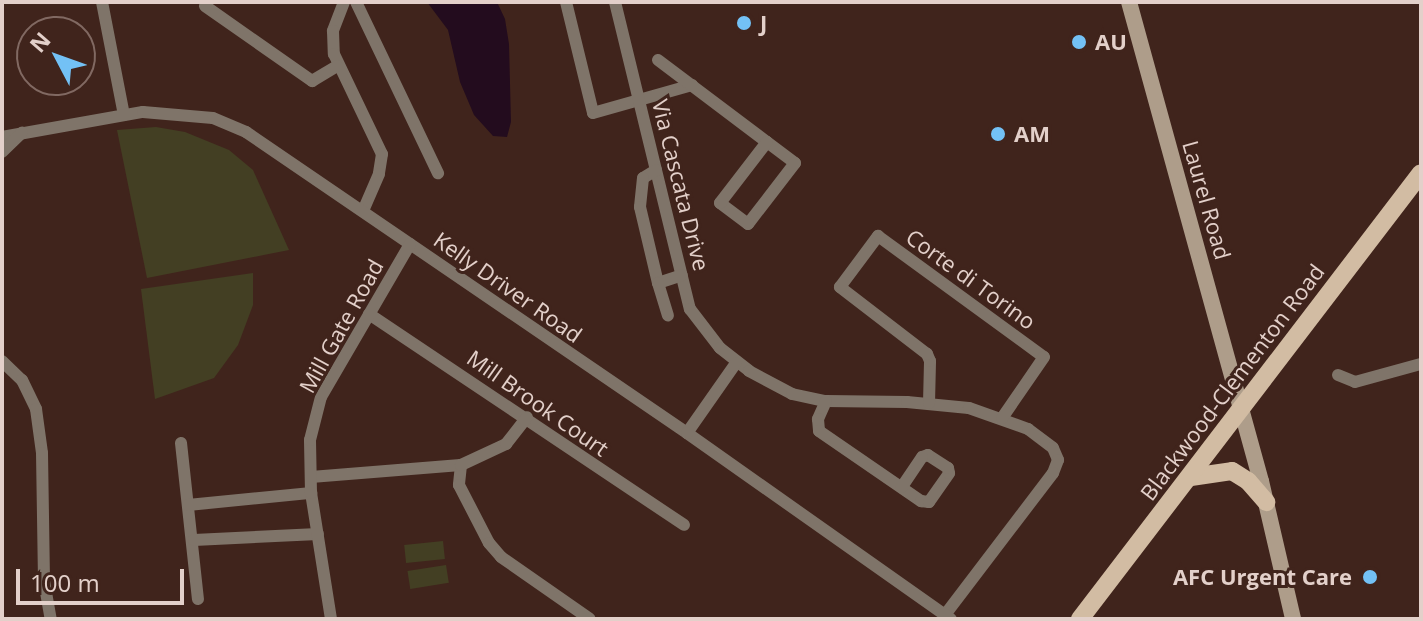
<!DOCTYPE html>
<html>
<head>
<meta charset="utf-8">
<style>
  body { margin:0 }
  #map { position:relative; width:1423px; height:621px; overflow:hidden; background:#40241c; font-family:"Open Sans",sans-serif }
  div>[style] { position:absolute }
  .green>* { inset:0; background:#433f23; transform-origin:0 0 }
  .water>* { inset:0; background:#230c1e }
  .minor>* { height:12px; margin:-6px; padding:0 6px; transform-origin:6px; border-radius:6px; background:#7f7469 }
  .secondary>* { height:16px; margin:-8px; padding:0 8px; transform-origin:8px; border-radius:8px; background:#ae9d8a }
  .primary>* { height:18px; margin:-9px; padding:0 9px; transform-origin:9px; border-radius:9px; background:#d2bca3 }
  .dots>* { width:22px; height:22px; translate:-50% -50%; box-sizing:border-box; border:4px solid #40241c; border-radius:50% }
  span { translate:-50% -50%; white-space:nowrap; text-align:center; line-height:1.15; -webkit-text-stroke:6px #40241c; paint-order:stroke }
  .poi-label { font-size:22px; color:#e3d0ca; font-weight:700 }
  .left { translate:0 -50%; text-align:left }
  .right { translate:-100% -50%; text-align:right }
  .street-label { font-size:22px; color:#e3d0ca }
  .frame { position:absolute; inset:0; border:4px solid #e3d0ca; pointer-events:none }
  .north { position:absolute; left:16px; top:16px; width:80px; height:80px; box-sizing:border-box; background:#40241c; border:2px solid #816962; border-radius:50%; rotate:311deg; font-size:22px; font-weight:700; line-height:32px; text-align:center; color:#e3d0ca }
  .north::after { content:''; display:block; margin:auto; width:28px; height:36px; background:#73c1f5; clip-path:polygon(50% 0,100% 100%,50% 72%,0 100%) }
  .scale { position:absolute; left:16px; top:569px; width:168px; height:36px; box-sizing:border-box; border:4px solid #e3d0ca; border-top:0; padding-left:10px; font-size:24px; line-height:28px; white-space:nowrap; color:#e3d0ca; -webkit-text-stroke:6px #40241c; paint-order:stroke }
</style>
</head>
<body>
<div id="map">
  <div class="green">
    <i style="clip-path:polygon(156px 127px,185px 132px,229px 150px,253px 170px,289px 250px,147px 278px,117px 130px)"></i>
    <i style="clip-path:polygon(253px 273px,253px 305px,238px 345px,214px 378px,155px 399px,141px 289px)"></i>
    <i style="left:443px;top:541px;width:18px;height:39px;rotate:84deg"></i>
    <i style="left:446px;top:565px;width:18px;height:39px;rotate:81deg"></i>
  </div>
  <div class="water">
    <i style="clip-path:polygon(427px 2px,497px 2px,505px 19px,509px 44px,511px 122px,507px 137px,493px 136px,474px 115px,460px 82px,448px 30px)"></i>
  </div>
  <div class="minor">
    <i style="left:102px;top:2px;width:115px;rotate:79deg"></i>
    <i style="left:344px;top:2px;width:31px;rotate:111deg"></i>
    <i style="left:333px;top:31px;width:23px;rotate:88deg"></i>
    <i style="left:334px;top:54px;width:111px;rotate:64.4deg"></i>
    <i style="left:382px;top:154px;width:20px;rotate:99deg"></i>
    <i style="left:379px;top:174px;width:40px;rotate:113.4deg"></i>
    <i style="left:356px;top:2px;width:190px;rotate:64.4deg"></i>
    <i style="left:566px;top:2px;width:114px;rotate:76.3deg"></i>
    <i style="left:593px;top:113px;width:103px;rotate:-15.8deg"></i>
    <i style="left:615px;top:2px;width:316px;rotate:76.3deg"></i>
    <i style="left:690px;top:309px;width:49px;rotate:52.4deg"></i>
    <i style="left:720px;top:348px;width:37px;rotate:38deg"></i>
    <i style="left:749px;top:371px;width:49px;rotate:28.1deg"></i>
    <i style="left:792px;top:394px;width:35px;rotate:12deg"></i>
    <i style="left:826px;top:401px;width:81px;rotate:0.7deg"></i>
    <i style="left:907px;top:402px;width:62px;rotate:5.5deg"></i>
    <i style="left:969px;top:408px;width:63px;rotate:19.6deg"></i>
    <i style="left:1028px;top:429px;width:31px;rotate:37deg"></i>
    <i style="left:1053px;top:448px;width:13px;rotate:67deg"></i>
    <i style="left:1058px;top:460px;width:14px;rotate:111deg"></i>
    <i style="left:1053px;top:473px;width:178px;rotate:127.3deg"></i>
    <i style="left:205px;top:6px;width:131px;rotate:35deg"></i>
    <i style="left:312px;top:81px;width:29px;rotate:-31deg"></i>
    <i style="left:658px;top:60px;width:136px;rotate:37deg"></i>
    <i style="left:2px;top:137px;width:143px;rotate:-10.1deg"></i>
    <i style="left:143px;top:112px;width:70px;rotate:4.9deg"></i>
    <i style="left:213px;top:118px;width:36px;rotate:23deg"></i>
    <i style="left:246px;top:132px;width:534px;rotate:34.32deg"></i>
    <i style="left:687px;top:433px;width:323px;rotate:35.2deg"></i>
    <i style="left:767px;top:142px;width:35px;rotate:37deg"></i>
    <i style="left:795px;top:163px;width:77px;rotate:127.6deg"></i>
    <i style="left:748px;top:224px;width:35px;rotate:-143deg"></i>
    <i style="left:720px;top:203px;width:77px;rotate:-52.4deg"></i>
    <i style="left:2px;top:152px;width:28px;rotate:-44deg"></i>
    <i style="left:656px;top:170px;width:15px;rotate:148deg"></i>
    <i style="left:643px;top:178px;width:29px;rotate:96deg"></i>
    <i style="left:640px;top:207px;width:78px;rotate:76.7deg"></i>
    <i style="left:658px;top:283px;width:25px;rotate:-18deg"></i>
    <i style="left:658px;top:283px;width:34px;rotate:73deg"></i>
    <i style="left:369px;top:314px;width:379px;rotate:33.8deg"></i>
    <i style="left:2px;top:361px;width:28px;rotate:44deg"></i>
    <i style="left:22px;top:380px;width:32px;rotate:64deg"></i>
    <i style="left:36px;top:409px;width:44px;rotate:82.2deg"></i>
    <i style="left:42px;top:453px;width:128px;rotate:89.1deg"></i>
    <i style="left:44px;top:581px;width:39px;rotate:80deg"></i>
    <i style="left:1338px;top:375px;width:18px;rotate:22deg"></i>
    <i style="left:1355px;top:382px;width:68px;rotate:-15.3deg"></i>
    <i style="left:826px;top:401px;width:20px;rotate:114deg"></i>
    <i style="left:818px;top:419px;width:12px;rotate:85deg"></i>
    <i style="left:819px;top:431px;width:124px;rotate:34.5deg"></i>
    <i style="left:921px;top:501px;width:8px;rotate:7deg"></i>
    <i style="left:929px;top:502px;width:35px;rotate:-55deg"></i>
    <i style="left:949px;top:473px;width:5px;rotate:-101deg"></i>
    <i style="left:948px;top:468px;width:24px;rotate:-147deg"></i>
    <i style="left:928px;top:455px;width:6px;rotate:162deg"></i>
    <i style="left:922px;top:457px;width:36px;rotate:124deg"></i>
    <i style="left:929px;top:403px;width:42px;rotate:-88.6deg"></i>
    <i style="left:930px;top:361px;width:8px;rotate:-113deg"></i>
    <i style="left:927px;top:354px;width:110px;rotate:-142.4deg"></i>
    <i style="left:840px;top:287px;width:64px;rotate:-53.3deg"></i>
    <i style="left:878px;top:236px;width:205px;rotate:36.1deg"></i>
    <i style="left:1044px;top:357px;width:74px;rotate:124.5deg"></i>
    <i style="left:687px;top:433px;width:85px;rotate:-55deg"></i>
    <i style="left:181px;top:443px;width:157px;rotate:83.8deg"></i>
    <i style="left:461px;top:465px;width:20px;rotate:96deg"></i>
    <i style="left:459px;top:485px;width:65px;rotate:62.7deg"></i>
    <i style="left:489px;top:543px;width:18px;rotate:49deg"></i>
    <i style="left:501px;top:557px;width:108px;rotate:34.9deg"></i>
    <i style="left:311px;top:477px;width:150px;rotate:-4.6deg"></i>
    <i style="left:461px;top:465px;width:50px;rotate:-25deg"></i>
    <i style="left:506px;top:444px;width:34px;rotate:-52deg"></i>
    <i style="left:188px;top:505px;width:124px;rotate:-5.6deg"></i>
    <i style="left:194px;top:540px;width:124px;rotate:-2.8deg"></i>
    <i style="left:331px;top:619px;width:128px;rotate:-99deg"></i>
    <i style="left:311px;top:493px;width:53px;rotate:-91.1deg"></i>
    <i style="left:310px;top:440px;width:44px;rotate:-75.7deg"></i>
    <i style="left:321px;top:397px;width:177px;rotate:-59.8deg"></i>
  </div>
  <div class="secondary">
    <i style="left:1129px;top:2px;width:497px;rotate:74.6deg"></i>
    <i style="left:1261px;top:481px;width:142px;rotate:76.9deg"></i>
  </div>
  <div class="primary">
    <i style="left:1191px;top:477px;width:41px;rotate:-8.3deg"></i>
    <i style="left:1232px;top:471px;width:19px;rotate:32deg"></i>
    <i style="left:1248px;top:481px;width:28px;rotate:49deg"></i>
    <i style="left:1080px;top:619px;width:561px;rotate:-52.6deg"></i>
  </div>
  <div class="dots">
    <i style="left:744px;top:23px;background:#73c1f5"></i>
    <i style="left:1079px;top:42px;background:#73c1f5"></i>
    <i style="left:998px;top:134px;background:#73c1f5"></i>
    <i style="left:1370px;top:577px;background:#73c1f5"></i>
  </div>
  <div class="poi-label">
    <span class="left" style="left:760px;top:23px">J</span>
    <span class="left" style="left:1095px;top:42px">AU</span>
    <span class="left" style="left:1014px;top:134px">AM</span>
    <span class="right" style="left:1352px;top:577px">AFC Urgent Care</span>
  </div>
  <div class="street-label">
    <span style="left:681px;top:185px;rotate:76deg">Via Cascata Drive</span>
    <span style="left:1207px;top:200px;rotate:74deg">Laurel Road</span>
    <span style="left:971px;top:279px;rotate:36deg">Corte di Torino</span>
    <span style="left:508px;top:287px;rotate:35deg">Kelly Driver Road</span>
    <span style="left:341px;top:326px;rotate:-61deg">Mill Gate Road</span>
    <span style="left:1232px;top:382px;rotate:-53deg">Blackwood-Clementon Road</span>
    <span style="left:538px;top:403px;rotate:35deg">Mill Brook Court</span>
  </div>
  <div class="frame"></div>
  <div class="north">N</div>
  <div class="scale">100 m</div>
</div>
</body>
</html>
